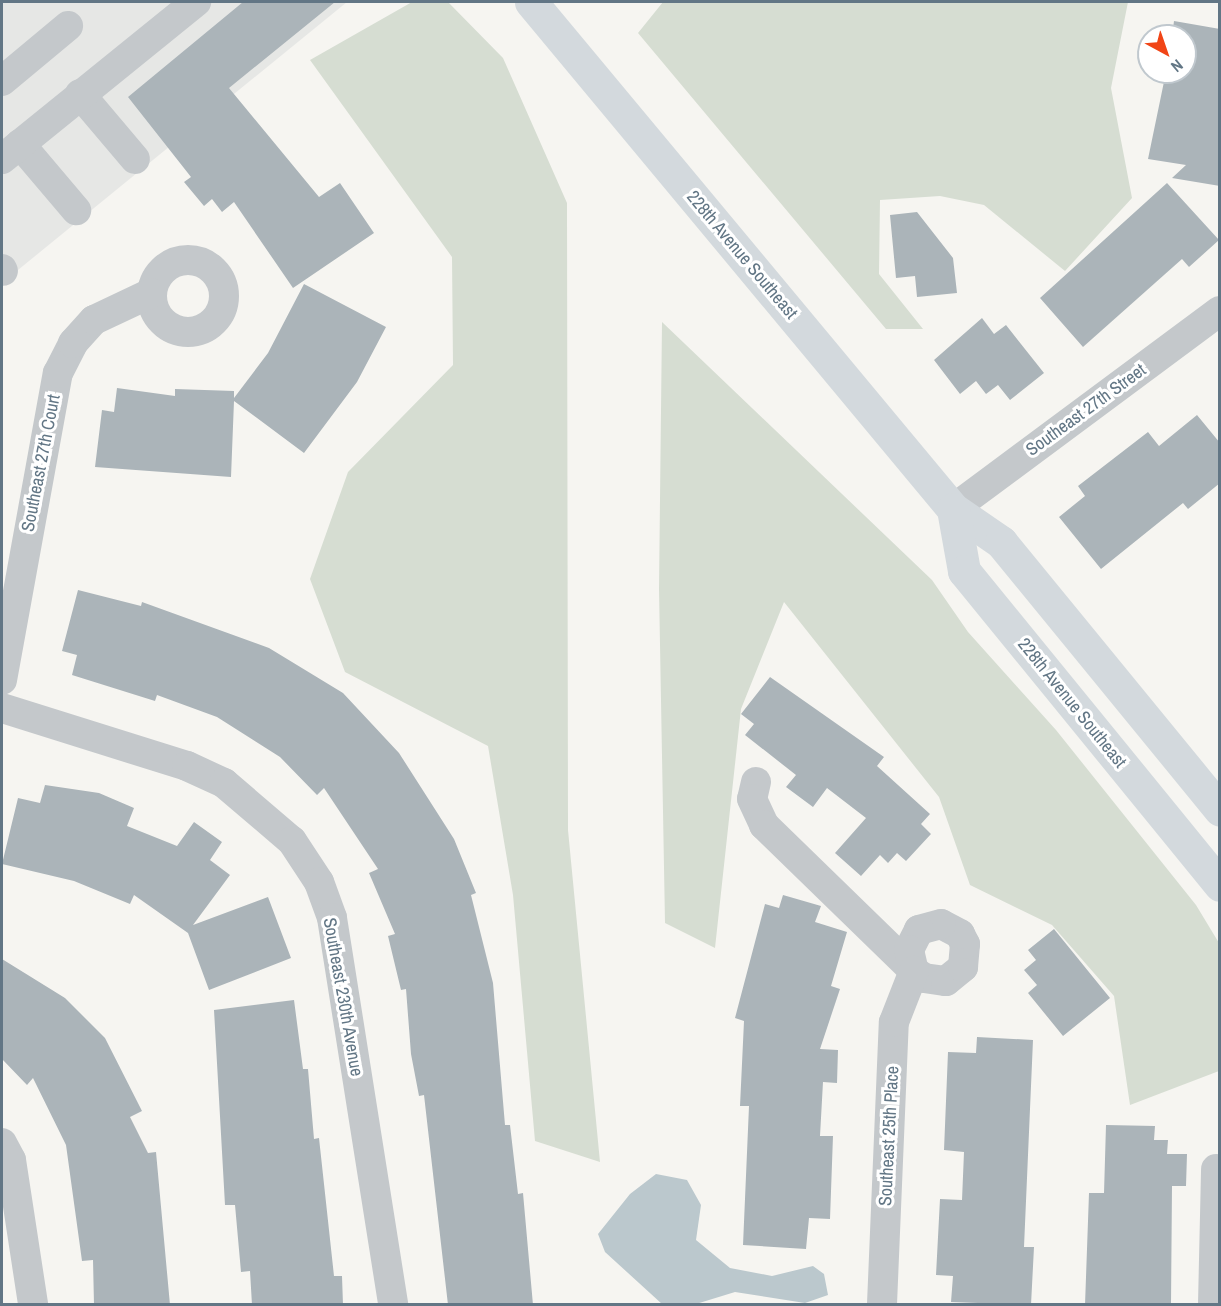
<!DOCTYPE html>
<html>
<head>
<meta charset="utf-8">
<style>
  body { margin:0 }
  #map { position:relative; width:1221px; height:1306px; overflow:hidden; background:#f6f5f1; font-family:"Archivo Narrow",sans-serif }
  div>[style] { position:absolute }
  .built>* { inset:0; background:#e6e7e5 }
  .green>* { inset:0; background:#d6ddd2 }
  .water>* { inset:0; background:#bbc8cd }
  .building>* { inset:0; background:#abb4b9 }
  .minor>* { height:30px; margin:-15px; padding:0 15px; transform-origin:15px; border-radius:15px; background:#c4c8cb }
  .minor>.ring { margin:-15px; padding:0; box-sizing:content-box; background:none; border:30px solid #c4c8cb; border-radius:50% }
  .major>* { height:33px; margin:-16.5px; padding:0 16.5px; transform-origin:16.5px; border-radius:16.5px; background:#d3d9dd }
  span { translate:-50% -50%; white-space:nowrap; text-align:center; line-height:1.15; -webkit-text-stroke:6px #fff; paint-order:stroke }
  .street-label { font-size:18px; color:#627685 }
  .frame { position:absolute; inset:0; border:3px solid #627685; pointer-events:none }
  .north { position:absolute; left:1137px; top:24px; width:60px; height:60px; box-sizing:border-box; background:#fff; border:2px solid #c0c8ce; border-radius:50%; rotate:140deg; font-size:16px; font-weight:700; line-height:24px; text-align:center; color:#627685 }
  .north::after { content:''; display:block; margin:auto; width:21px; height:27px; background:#f14516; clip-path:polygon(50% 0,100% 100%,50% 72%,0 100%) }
</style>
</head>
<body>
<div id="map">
  <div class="built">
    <i style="clip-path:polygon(2px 2px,347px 2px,2px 283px)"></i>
  </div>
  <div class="green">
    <i style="clip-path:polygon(412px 2px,448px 2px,503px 58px,567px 203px,568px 830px,600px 1162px,535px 1141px,513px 895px,488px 746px,345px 672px,310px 579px,348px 472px,453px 365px,452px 257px,310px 60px)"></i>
    <i style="clip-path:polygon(663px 2px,1128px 2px,1111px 88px,1132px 198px,1065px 271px,984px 205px,940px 196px,880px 200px,879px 274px,923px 329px,886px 329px,638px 33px)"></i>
    <i style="clip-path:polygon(662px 322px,932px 580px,968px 632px,1056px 730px,1196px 905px,1219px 943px,1219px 1071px,1130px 1105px,1114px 996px,1052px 925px,970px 885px,939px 797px,784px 602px,741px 709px,715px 948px,665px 923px,659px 589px)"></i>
  </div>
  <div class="water">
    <i style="clip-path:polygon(656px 1174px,687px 1180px,701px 1205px,696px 1240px,730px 1268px,772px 1276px,813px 1266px,824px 1274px,828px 1295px,805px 1303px,735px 1292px,696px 1304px,662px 1304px,605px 1252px,598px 1234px,630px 1194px)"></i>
  </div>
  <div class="building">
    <i style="clip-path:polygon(243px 2px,335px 2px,229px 88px,319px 197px,340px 183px,374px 233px,293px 288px,234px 202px,222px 212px,212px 199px,204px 206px,184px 182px,191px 177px,128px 97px)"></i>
    <i style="clip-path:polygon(1174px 21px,1220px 29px,1220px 186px,1172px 178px,1186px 165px,1148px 159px,1166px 72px,1185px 72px,1185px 36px,1172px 36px)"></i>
    <i style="clip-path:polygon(1167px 183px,1219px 240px,1189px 267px,1182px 259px,1083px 347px,1040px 298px)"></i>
    <i style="clip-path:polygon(917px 212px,953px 258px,957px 293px,917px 297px,915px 276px,896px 278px,890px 215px)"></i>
    <i style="clip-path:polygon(304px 284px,386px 327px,357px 382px,304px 453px,234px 401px,231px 477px,95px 467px,102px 410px,114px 412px,117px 388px,175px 396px,175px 389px,234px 391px,234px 398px,268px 353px)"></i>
    <i style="clip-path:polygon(982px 318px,994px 334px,1006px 325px,1044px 373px,1010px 400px,998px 385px,986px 394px,976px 381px,960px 394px,934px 360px)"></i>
    <i style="clip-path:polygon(1197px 415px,1220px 443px,1220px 483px,1188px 509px,1183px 503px,1101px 569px,1059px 517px,1085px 496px,1078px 486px,1148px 432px,1159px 446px)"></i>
    <i style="clip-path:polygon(78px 590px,141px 606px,142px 602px,269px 648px,343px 693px,399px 753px,454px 839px,476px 893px,471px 895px,493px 983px,505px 1125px,510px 1125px,518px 1194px,523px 1193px,533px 1305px,448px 1305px,424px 1095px,419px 1096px,411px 1054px,406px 989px,401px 990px,388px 936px,395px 934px,369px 873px,378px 869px,324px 788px,317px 795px,280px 757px,217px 717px,157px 695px,155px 701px,72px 675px,77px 655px,62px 651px)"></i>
    <i style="clip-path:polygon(770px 677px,884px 757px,877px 766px,930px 814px,921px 824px,931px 834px,906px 861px,897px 853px,888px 863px,880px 855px,861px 876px,835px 853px,866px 818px,827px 788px,813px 807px,786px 787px,796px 775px,745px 735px,754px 724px,741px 714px)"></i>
    <i style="clip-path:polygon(45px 785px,99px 793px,134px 808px,127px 826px,177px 846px,194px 822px,222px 842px,210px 860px,230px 875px,193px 925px,268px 897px,291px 958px,209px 990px,188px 933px,134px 895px,130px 904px,74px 881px,2px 864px,18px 798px,40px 803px)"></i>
    <i style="clip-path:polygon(783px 895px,821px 906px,815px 922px,847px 932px,831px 986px,840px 989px,820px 1049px,838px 1050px,837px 1083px,823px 1082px,820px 1136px,833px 1136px,830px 1219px,809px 1218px,806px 1249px,743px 1245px,749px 1106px,740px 1106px,744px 1021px,735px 1018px,765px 904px,779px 908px)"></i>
    <i style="clip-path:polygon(1054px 929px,1110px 998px,1063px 1036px,1028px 993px,1037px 985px,1024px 970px,1036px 960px,1028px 950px)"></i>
    <i style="clip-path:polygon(2px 959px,65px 998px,105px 1038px,142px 1111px,130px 1117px,148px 1153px,156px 1152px,170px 1305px,94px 1305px,93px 1260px,82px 1261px,66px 1145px,33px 1078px,27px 1085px,2px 1059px)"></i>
    <i style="clip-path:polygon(294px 1000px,303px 1069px,308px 1069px,314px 1139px,319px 1138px,334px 1276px,342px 1276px,343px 1305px,252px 1305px,250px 1271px,241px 1272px,235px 1205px,225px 1205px,214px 1010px)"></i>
    <i style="clip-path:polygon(977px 1037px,1033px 1040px,1024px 1247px,1034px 1247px,1031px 1305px,951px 1302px,953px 1276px,936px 1275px,940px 1199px,962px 1200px,964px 1152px,944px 1150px,948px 1052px,976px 1053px)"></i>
    <i style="clip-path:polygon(1106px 1125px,1155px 1126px,1154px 1140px,1168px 1140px,1167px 1154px,1187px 1154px,1186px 1186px,1172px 1186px,1171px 1305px,1085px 1305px,1089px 1193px,1104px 1193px)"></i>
  </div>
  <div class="minor">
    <i style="left:2px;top:81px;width:86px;rotate:-39.8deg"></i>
    <i style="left:80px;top:94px;width:85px;rotate:49.8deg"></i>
    <i style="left:20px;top:144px;width:87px;rotate:49.7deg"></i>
    <i style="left:2px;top:159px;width:250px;rotate:-39deg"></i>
    <i class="ring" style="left:152px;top:260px;width:42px;height:42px"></i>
    <i style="left:2px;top:269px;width:2px;rotate:63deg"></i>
    <i style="left:953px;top:509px;width:332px;rotate:-36.6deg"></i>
    <i style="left:2px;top:680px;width:312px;rotate:-79.7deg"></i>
    <i style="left:58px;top:373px;width:34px;rotate:-63deg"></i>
    <i style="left:73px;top:343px;width:31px;rotate:-48deg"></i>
    <i style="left:94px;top:320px;width:63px;rotate:-25.3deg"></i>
    <i style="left:2px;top:708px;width:194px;rotate:17.4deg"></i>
    <i style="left:187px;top:766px;width:41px;rotate:24.7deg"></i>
    <i style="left:224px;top:783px;width:89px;rotate:40.5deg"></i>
    <i style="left:292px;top:841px;width:49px;rotate:56.6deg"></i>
    <i style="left:319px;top:882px;width:38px;rotate:70deg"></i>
    <i style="left:332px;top:918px;width:391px;rotate:81deg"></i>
    <i style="left:756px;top:782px;width:17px;rotate:103deg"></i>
    <i style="left:752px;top:799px;width:29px;rotate:65deg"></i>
    <i style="left:764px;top:825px;width:209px;rotate:44.2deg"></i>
    <i style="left:914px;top:971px;width:12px;rotate:35deg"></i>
    <i style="left:924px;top:978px;width:22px;rotate:8deg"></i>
    <i style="left:946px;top:981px;width:22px;rotate:-39deg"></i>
    <i style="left:963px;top:967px;width:23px;rotate:-85deg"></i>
    <i style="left:965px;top:944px;width:11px;rotate:-117deg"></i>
    <i style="left:960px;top:934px;width:21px;rotate:-152deg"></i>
    <i style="left:941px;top:924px;width:23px;rotate:165deg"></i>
    <i style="left:919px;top:930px;width:22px;rotate:117deg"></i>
    <i style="left:909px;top:950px;width:22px;rotate:77deg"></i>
    <i style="left:2px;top:1143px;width:19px;rotate:62deg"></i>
    <i style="left:11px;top:1160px;width:146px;rotate:81.3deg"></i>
    <i style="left:882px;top:1304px;width:282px;rotate:-87.6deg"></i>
    <i style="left:894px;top:1022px;width:55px;rotate:-68.6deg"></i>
    <i style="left:1213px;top:1304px;width:135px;rotate:-88.7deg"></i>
  </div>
  <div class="major">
    <i style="left:531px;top:2px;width:660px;rotate:50.23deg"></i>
    <i style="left:953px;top:509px;width:58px;rotate:34.5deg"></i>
    <i style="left:1001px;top:542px;width:346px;rotate:50.7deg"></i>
    <i style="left:953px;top:509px;width:63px;rotate:79.9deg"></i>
    <i style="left:964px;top:571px;width:405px;rotate:50.8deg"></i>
  </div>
  <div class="street-label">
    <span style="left:742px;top:255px;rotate:50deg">228th Avenue Southeast</span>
    <span style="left:1086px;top:410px;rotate:-36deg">Southeast 27th Street</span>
    <span style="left:41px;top:463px;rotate:-79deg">Southeast 27th Court</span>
    <span style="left:1072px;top:703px;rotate:51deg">228th Avenue Southeast</span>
    <span style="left:343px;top:997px;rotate:80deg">Southeast 230th Avenue</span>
    <span style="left:889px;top:1136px;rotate:-87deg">Southeast 25th Place</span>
  </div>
  <div class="frame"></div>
  <div class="north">N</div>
</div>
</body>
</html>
